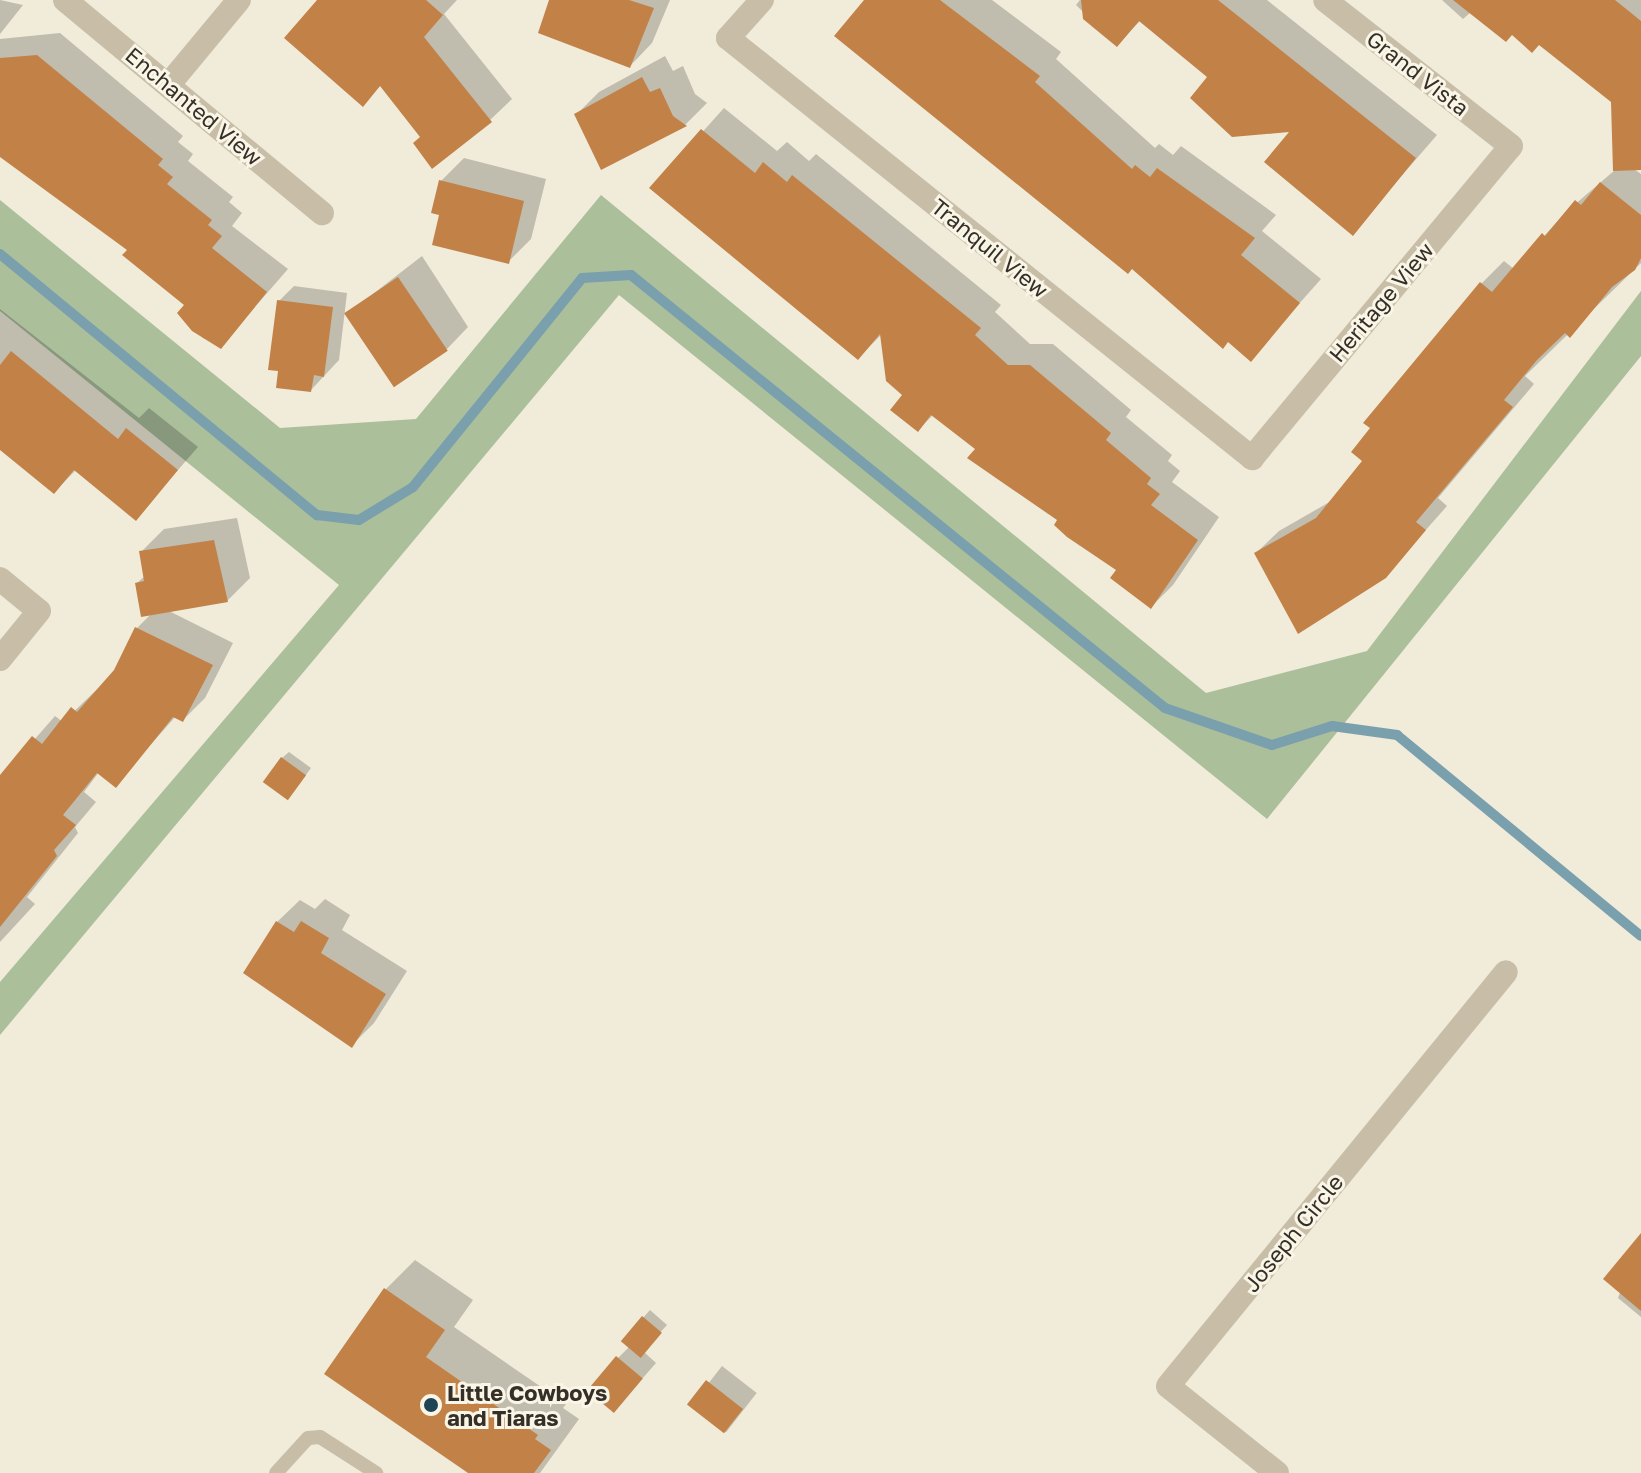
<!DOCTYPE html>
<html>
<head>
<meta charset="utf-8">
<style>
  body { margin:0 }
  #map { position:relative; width:1641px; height:1473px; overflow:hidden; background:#f1ebda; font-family:"Golos Text",sans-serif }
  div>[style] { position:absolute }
  .green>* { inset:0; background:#abbf9b }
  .shadow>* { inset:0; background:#0003; transform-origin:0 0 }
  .stream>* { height:10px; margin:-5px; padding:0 5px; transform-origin:5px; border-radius:5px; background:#7a9fad }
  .building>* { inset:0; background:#c28247; transform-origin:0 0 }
  .lane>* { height:14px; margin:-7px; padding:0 7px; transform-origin:7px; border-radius:7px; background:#c8bea7 }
  .street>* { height:24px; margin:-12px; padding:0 12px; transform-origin:12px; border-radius:12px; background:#c8bea7 }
  .dots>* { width:22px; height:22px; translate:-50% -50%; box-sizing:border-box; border:4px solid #f9f5e7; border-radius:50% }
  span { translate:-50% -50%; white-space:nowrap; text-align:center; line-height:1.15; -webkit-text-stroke:6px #f9f5e7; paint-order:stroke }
  .street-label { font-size:22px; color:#352f27 }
  .poi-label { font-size:22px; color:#352f27; font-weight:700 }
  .left { translate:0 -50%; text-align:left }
</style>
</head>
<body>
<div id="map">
  <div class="green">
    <i style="clip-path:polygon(601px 195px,1206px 693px,1367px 651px,1641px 291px,1641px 356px,1267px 819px,619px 295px,0 1035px,0 982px,339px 585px,0 311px,0 200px,280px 428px,416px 419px)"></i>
  </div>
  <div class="shadow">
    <i style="clip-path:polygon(0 0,23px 5px,0 34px)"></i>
    <i style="clip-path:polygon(320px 0,457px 0,444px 14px,512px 99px,490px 120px,422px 137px,381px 85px,363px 104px)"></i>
    <i style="clip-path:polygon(549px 0,670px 0,652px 43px,630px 66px)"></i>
    <i style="clip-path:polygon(866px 0,992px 0,1061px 52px,1056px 59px,1155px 148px,1159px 144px,1173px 155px,1181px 146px,1276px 215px,1262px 231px,1321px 279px,1250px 359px)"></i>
    <i style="clip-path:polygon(1080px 0,1267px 0,1437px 135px,1352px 233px,1294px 130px,1210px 76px,1141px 20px,1117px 45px,1076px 5px)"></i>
    <i style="clip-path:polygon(1442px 0,1641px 0,1641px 168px,1634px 169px,1641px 174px,1641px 263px,1525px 376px,1534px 384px,1438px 498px,1447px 506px,1385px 576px,1256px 553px,1279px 531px,1333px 500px,1365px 461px,1482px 283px,1504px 261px,1514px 269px,1566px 212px,1615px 170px,1613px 102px,1540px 43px,1471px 12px,1463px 19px)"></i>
    <i style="clip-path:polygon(60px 33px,183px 136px,178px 142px,193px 154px,188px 161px,233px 197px,229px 202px,242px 213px,232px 226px,288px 269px,221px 346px,203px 338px,180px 313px,187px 305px,130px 249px,0 155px,0 39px)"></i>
    <i style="clip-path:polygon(665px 56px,673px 71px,683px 66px,695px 94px,707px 103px,685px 125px,602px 167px,576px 115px,599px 92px)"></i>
    <i style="clip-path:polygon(724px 108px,777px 151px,787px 142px,809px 161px,816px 154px,1001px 305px,995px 312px,1030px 344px,1053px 344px,1131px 410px,1126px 417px,1172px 455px,1168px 461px,1180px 471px,1172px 482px,1219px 517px,1173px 585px,1151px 607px,1119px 569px,934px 414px,918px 430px,882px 334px,858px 358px,652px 188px)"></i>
    <i style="clip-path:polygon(464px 158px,546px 179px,531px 239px,508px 262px,441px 181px)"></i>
    <i style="clip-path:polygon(422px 256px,468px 327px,446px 350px,347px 314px)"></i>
    <i style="clip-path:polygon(294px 286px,347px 293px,339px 360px,311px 390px,279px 301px)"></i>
    <i style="clip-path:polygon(0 309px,139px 418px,149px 408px,198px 447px,136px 518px,76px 470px,54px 492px,0 448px)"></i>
    <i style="clip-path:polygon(237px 518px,250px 578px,227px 601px,167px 610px,233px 643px,205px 698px,183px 720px,176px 716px,115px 785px,99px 772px,84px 792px,96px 802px,75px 827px,78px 833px,27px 897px,35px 904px,0 942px,0 779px,55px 716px,63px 722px,116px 671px,137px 628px,152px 613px,137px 583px,145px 576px,141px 552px,164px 529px)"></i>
    <i style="clip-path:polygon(289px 752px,311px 768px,294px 791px,282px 758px)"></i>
    <i style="clip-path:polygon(325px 899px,350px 915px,342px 930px,407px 971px,374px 1023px,352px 1045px,277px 922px,300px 900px,315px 909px)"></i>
    <i style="clip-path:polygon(1641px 1236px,1641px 1317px,1618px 1298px)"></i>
    <i style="clip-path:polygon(415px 1260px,473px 1300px,454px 1327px,566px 1404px,563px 1408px,579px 1419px,540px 1473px,471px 1473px,385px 1290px)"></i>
    <i style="clip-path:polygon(650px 1310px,667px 1325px,643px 1351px,656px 1363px,614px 1411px,618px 1358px,630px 1346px,623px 1340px)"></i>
    <i style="left:722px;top:1366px;width:44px;height:50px;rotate:38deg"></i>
  </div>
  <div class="stream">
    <i style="left:0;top:254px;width:411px;rotate:39.5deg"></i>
    <i style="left:317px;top:515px;width:42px;rotate:6.8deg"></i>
    <i style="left:359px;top:520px;width:63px;rotate:-31.4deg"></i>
    <i style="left:413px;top:487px;width:269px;rotate:-51deg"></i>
    <i style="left:582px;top:278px;width:49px;rotate:-3.5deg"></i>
    <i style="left:631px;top:275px;width:687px;rotate:39.04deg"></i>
    <i style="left:1165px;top:708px;width:113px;rotate:19.1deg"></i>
    <i style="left:1272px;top:745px;width:63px;rotate:-17.6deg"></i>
    <i style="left:1332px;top:726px;width:66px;rotate:7.9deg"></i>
    <i style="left:1397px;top:735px;width:316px;rotate:39.5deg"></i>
  </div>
  <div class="building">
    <i style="clip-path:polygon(317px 0,426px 0,443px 15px,424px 37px,492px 122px,432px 169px,413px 143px,420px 137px,380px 86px,363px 107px,284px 38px)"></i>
    <i style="clip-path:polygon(549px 0,629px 0,654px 8px,630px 68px,538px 33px)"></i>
    <i style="clip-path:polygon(864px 0,940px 0,1040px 76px,1035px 82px,1132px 169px,1135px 165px,1150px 177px,1157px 168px,1255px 238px,1241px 255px,1300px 303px,1251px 362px,1228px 342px,1223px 349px,1132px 269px,1128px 274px,834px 36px)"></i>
    <i style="clip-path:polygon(1081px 0,1218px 0,1416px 158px,1353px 236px,1264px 162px,1289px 132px,1232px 137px,1190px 98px,1207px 77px,1139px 21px,1117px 47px,1083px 19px)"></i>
    <i style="clip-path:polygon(1453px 0,1615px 0,1641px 21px,1641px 170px,1613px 171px,1611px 102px,1539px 45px,1532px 53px,1512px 35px,1506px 42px)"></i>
    <i style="clip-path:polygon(37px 55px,163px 159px,158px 165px,173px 177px,167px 184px,212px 220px,208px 225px,222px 236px,212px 248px,267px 292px,221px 349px,192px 331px,177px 313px,184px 305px,122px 255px,127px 250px,0 157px,0 58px)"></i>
    <i style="clip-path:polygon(642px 77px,650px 92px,660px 88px,673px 116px,687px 126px,601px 170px,574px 114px)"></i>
    <i style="clip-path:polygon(701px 129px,755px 173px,763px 162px,787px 182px,792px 175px,981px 328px,975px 335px,1008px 365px,1030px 365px,1111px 433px,1106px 440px,1151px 478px,1147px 484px,1160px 494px,1151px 505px,1198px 540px,1151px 609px,1110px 578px,1116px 570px,1067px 537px,1054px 525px,1057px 520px,967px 458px,975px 449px,931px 415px,918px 432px,890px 410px,902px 395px,886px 381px,880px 334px,858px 360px,649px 188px)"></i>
    <i style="clip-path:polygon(439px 180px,524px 201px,509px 264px,432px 245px,439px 215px,431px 213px)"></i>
    <i style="clip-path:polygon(1600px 182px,1641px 215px,1641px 258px,1635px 270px,1612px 287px,1570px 338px,1565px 333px,1537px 360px,1504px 400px,1513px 407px,1416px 522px,1426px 530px,1386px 578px,1298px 634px,1254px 553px,1316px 518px,1362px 461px,1351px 452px,1370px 428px,1363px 423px,1480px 282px,1492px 292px,1542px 233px,1545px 236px,1575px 200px,1581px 205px)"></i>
    <i style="left:398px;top:277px;width:89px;height:65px;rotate:56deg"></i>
    <i style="clip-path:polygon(277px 300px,333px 307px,324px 377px,314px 375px,311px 392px,276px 388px,278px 371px,268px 370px)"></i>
    <i style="clip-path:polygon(11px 351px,118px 439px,126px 428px,178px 470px,136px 521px,74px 470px,54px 494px,0 450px,0 365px)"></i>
    <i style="clip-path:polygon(214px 540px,228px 602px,141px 617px,135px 583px,144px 581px,139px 551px)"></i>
    <i style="clip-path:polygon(135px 627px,213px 665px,183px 722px,173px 717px,116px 788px,97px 773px,63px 815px,76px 825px,54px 850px,57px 856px,0 927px,0 775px,32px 736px,42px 744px,71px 707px,77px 712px,114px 670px)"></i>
    <i style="left:281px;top:757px;width:31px;height:31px;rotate:36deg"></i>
    <i style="clip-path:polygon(276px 921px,294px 932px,301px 921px,329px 938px,321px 953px,386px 994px,352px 1048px,243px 973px)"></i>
    <i style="clip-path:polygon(1641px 1233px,1641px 1311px,1603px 1279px)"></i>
    <i style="clip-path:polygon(384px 1288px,445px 1330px,426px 1357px,538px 1435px,535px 1439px,551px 1450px,534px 1473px,468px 1473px,324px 1374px)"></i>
    <i style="left:642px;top:1316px;width:26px;height:33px;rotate:40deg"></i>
    <i style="left:616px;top:1356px;width:35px;height:45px;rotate:40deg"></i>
    <i style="left:706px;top:1380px;width:47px;height:31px;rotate:38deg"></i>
  </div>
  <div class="lane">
    <i style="left:276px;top:1473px;width:47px;rotate:-47.6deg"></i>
    <i style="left:308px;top:1438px;width:12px;rotate:-5deg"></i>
    <i style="left:320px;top:1437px;width:67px;rotate:32.7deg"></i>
  </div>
  <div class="street">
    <i style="left:65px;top:0;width:334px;rotate:39.7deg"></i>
    <i style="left:762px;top:0;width:51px;rotate:131.8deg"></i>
    <i style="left:728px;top:38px;width:672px;rotate:38.71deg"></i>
    <i style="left:1252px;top:458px;width:405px;rotate:-50.3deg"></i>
    <i style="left:1511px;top:146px;width:236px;rotate:-141.9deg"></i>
    <i style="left:170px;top:83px;width:108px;rotate:-50.3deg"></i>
    <i style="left:0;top:579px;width:50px;rotate:39.4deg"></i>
    <i style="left:39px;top:611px;width:62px;rotate:129.1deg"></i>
    <i style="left:1277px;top:1473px;width:139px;rotate:-141.4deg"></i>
    <i style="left:1168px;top:1386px;width:534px;rotate:-50.77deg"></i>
  </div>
  <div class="dots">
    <i style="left:431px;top:1405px;background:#1e4555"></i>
  </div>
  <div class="street-label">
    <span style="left:1418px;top:73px;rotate:38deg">Grand Vista</span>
    <span style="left:194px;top:106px;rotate:40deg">Enchanted View</span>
    <span style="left:990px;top:248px;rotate:39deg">Tranquil View</span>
    <span style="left:1381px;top:302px;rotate:-50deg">Heritage View</span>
    <span style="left:1293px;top:1233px;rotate:-51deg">Joseph Circle</span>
  </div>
  <div class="poi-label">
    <span class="left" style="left:447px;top:1405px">Little Cowboys<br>and Tiaras</span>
  </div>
</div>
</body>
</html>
